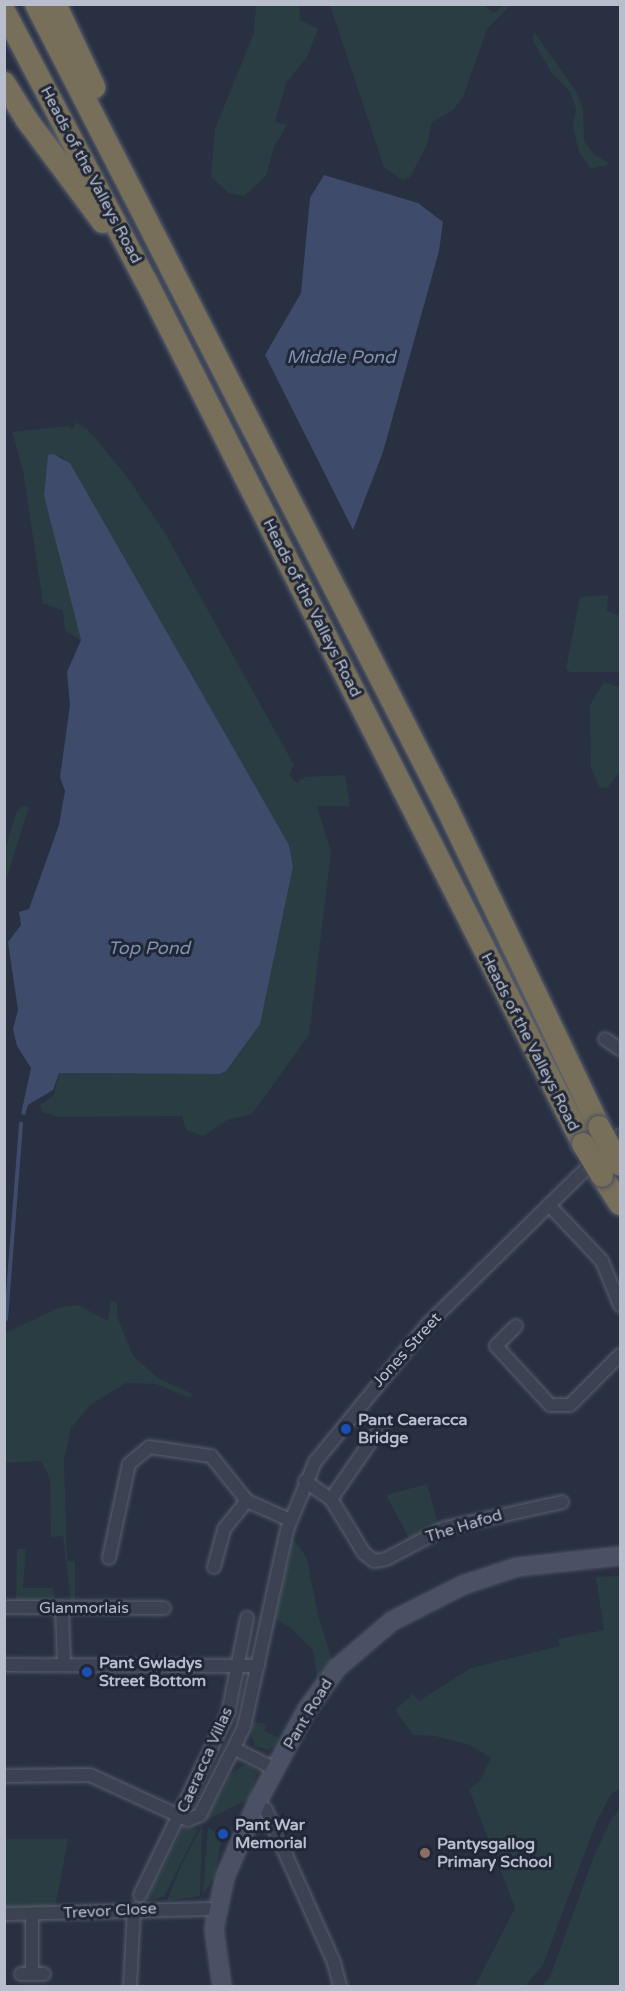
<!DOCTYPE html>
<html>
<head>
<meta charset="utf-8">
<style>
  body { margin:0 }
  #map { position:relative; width:625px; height:1991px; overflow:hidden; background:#283042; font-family:"Varela Round",sans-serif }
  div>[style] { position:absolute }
  .green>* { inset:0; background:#2a3d43 }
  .water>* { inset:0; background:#3e4b6a }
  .stream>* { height:4px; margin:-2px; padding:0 2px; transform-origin:2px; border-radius:2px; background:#3e4b6a }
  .roads { filter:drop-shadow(0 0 2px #5a606f) drop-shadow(0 0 2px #5a606f) }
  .street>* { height:12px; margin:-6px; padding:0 6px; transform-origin:6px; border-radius:6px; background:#3c4252 }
  .secondary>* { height:16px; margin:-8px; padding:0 8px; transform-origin:8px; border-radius:8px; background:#4a5165 }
  .highway>* { height:22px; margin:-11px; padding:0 11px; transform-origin:11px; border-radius:11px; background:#776f59 }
  .bridges { filter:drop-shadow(0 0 2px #464d5c) drop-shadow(0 0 2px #464d5c) }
  .highway-bridge>* { height:22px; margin:-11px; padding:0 11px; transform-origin:11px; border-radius:11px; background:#776f59 }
  .dots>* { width:16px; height:16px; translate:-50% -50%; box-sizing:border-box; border:3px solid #202737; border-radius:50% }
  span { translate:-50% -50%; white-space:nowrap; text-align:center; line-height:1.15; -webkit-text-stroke:6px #202737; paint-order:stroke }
  .street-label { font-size:16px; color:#b9becc }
  .poi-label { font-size:16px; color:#b9becc; font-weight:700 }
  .left { translate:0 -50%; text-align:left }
  .water-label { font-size:18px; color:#8190b2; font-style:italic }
  .frame { position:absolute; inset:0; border:6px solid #b9becc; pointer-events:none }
</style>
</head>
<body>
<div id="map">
  <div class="green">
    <i style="clip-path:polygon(256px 5px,299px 5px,300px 20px,318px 29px,307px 57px,286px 83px,275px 122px,287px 125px,274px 147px,266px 176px,244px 196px,229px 193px,211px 177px,215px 129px,254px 33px)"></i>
    <i style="clip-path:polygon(330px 5px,483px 5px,494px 13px,504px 5px,511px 5px,487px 29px,463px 97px,453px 110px,432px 122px,427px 145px,410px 177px,402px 180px,384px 167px)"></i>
    <i style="clip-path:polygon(534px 32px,576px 91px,583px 108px,584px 141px,593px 153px,609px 164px,591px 169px,579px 152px,573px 126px,576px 109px,570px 92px,551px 72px,533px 41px)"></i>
    <i style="clip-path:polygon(76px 422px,88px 430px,125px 474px,165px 533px,294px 765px,289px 775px,297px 783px,305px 777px,345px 775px,350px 806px,317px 806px,331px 852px,309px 1035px,252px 1114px,227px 1120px,203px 1136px,186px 1130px,182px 1116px,59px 1117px,42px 1112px,40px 1105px,54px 1095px,59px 1073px,219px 1074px,259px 1024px,293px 867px,289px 845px,70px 463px,60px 456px,44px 496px,81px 640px,65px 631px,63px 611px,43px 603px,23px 470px,12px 432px,69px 426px,73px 430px)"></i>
    <i style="clip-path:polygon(608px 595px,607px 611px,620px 616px,620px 672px,570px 672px,566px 669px,580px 597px)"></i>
    <i style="clip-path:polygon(604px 682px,619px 687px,620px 740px,619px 773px,608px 787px,600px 788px,591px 768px,590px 705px)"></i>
    <i style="clip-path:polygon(22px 806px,29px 807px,5px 883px,5px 850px,16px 813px)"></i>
    <i style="clip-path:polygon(111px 1301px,117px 1302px,117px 1316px,133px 1356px,158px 1378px,192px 1394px,190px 1398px,156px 1384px,126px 1383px,91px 1404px,71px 1428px,64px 1460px,67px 1561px,75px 1561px,75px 1604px,71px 1603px,63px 1536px,51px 1537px,50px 1480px,46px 1470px,41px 1461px,5px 1463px,5px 1333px,58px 1308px,78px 1305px,108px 1321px)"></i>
    <i style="clip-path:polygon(427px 1484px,439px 1527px,410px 1540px,386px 1495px)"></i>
    <i style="clip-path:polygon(293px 1539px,307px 1558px,318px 1615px,332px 1660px,317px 1677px,313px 1650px,291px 1628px,275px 1619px)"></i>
    <i style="clip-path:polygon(17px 1549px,26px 1549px,23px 1588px,52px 1588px,56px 1601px,16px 1601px)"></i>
    <i style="clip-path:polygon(620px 1576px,620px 1788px,611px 1794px,596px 1823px,543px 1965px,525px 1986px,475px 1986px,515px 1908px,469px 1789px,480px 1781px,491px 1758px,470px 1745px,435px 1736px,413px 1735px,395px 1710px,413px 1694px,419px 1701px,471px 1668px,560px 1646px,558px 1639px,604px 1630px,596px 1577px)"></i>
    <i style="clip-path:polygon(254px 1722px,266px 1724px,265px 1731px,279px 1738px,275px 1746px,267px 1750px,255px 1746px,251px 1735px)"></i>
    <i style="clip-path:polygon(241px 1766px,249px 1765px,257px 1773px,249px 1799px,205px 1821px,231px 1774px)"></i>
    <i style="clip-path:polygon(620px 1809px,620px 1986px,542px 1986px,550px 1977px,594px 1856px,612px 1818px)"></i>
    <i style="clip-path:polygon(202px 1825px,200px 1896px,167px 1901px,181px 1866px)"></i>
    <i style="clip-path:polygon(183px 1828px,198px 1829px,164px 1897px,146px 1901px)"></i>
    <i style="clip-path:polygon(208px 1828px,217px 1832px,221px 1842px,215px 1875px,203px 1895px)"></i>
    <i style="clip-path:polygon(4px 1839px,68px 1839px,55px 1908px,5px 1908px)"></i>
  </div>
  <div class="water">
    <i style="clip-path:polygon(324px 175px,418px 203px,443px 222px,439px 251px,383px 452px,353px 530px,265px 355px,301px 293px,310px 198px)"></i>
    <i style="clip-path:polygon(53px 454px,70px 463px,289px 845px,293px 867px,260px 1024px,226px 1071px,219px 1074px,59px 1073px,53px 1090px,28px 1105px,25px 1115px,21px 1114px,31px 1068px,17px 1046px,13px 1029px,18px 1010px,8px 942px,21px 925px,19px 912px,29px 909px,59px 825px,65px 791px,60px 777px,70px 705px,67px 672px,81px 640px,44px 496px,48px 455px)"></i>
  </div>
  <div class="stream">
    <i style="left:6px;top:1319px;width:196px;rotate:-85.6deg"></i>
  </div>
  <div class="roads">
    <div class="street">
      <i style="left:605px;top:1039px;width:18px;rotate:34deg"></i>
      <i style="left:549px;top:1205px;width:77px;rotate:46.6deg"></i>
      <i style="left:602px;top:1261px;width:48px;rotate:67.8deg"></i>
      <i style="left:516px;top:1326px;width:28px;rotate:135deg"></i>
      <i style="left:496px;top:1346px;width:80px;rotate:47.5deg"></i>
      <i style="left:550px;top:1405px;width:20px"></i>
      <i style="left:570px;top:1405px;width:71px;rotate:-45deg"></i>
      <i style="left:305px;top:1481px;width:32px;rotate:35deg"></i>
      <i style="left:331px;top:1499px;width:63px;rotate:58.6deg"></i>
      <i style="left:364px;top:1553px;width:13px;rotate:39deg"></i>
      <i style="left:374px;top:1561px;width:12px;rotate:-9deg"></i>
      <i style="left:386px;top:1559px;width:67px;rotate:-27.7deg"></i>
      <i style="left:445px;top:1528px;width:120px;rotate:-12.5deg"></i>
      <i style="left:331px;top:1499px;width:91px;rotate:-55.3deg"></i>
      <i style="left:109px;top:1558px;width:96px;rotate:-78deg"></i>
      <i style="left:129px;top:1464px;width:26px;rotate:-40deg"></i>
      <i style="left:149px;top:1447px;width:63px;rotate:8.3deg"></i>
      <i style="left:211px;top:1456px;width:58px;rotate:51.3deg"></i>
      <i style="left:247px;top:1501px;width:47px;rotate:23.8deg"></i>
      <i style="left:214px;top:1567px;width:39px;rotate:-75deg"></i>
      <i style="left:224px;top:1529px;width:36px;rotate:-51deg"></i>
      <i style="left:4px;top:1607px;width:160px;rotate:0.4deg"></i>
      <i style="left:62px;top:1608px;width:57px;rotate:88deg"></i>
      <i style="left:4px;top:1665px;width:254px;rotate:0.2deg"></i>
      <i style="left:235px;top:1749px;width:45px;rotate:26.6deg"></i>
      <i style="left:4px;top:1776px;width:86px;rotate:-0.7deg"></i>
      <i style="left:90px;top:1775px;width:108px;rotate:24.7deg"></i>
      <i style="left:188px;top:1820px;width:13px;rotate:-23deg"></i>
      <i style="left:200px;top:1815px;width:98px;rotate:-63.4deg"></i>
      <i style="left:244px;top:1727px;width:202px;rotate:-77.7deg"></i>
      <i style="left:287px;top:1530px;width:74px;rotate:-67.6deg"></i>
      <i style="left:315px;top:1462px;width:178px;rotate:-50.7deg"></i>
      <i style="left:428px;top:1324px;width:269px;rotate:-44.5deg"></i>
      <i style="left:257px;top:1803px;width:11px;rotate:38deg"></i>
      <i style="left:266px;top:1810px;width:167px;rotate:66deg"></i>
      <i style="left:334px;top:1963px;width:24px;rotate:75deg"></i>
      <i style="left:140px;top:1895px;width:201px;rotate:-64.1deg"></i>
      <i style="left:228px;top:1714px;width:98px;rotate:-78.8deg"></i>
      <i style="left:4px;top:1914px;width:211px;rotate:-1.4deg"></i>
      <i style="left:32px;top:1914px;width:60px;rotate:90deg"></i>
      <i style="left:21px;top:1974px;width:23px"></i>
      <i style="left:130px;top:1986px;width:76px;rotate:-87deg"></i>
    </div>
    <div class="secondary">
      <i style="left:222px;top:1986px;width:58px;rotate:-98deg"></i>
      <i style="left:214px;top:1929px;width:53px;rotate:-78.1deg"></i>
      <i style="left:225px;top:1877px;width:81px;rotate:-66.6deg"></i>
      <i style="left:257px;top:1803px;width:104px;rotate:-62deg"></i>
      <i style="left:306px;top:1711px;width:53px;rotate:-54.2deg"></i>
      <i style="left:337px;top:1668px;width:72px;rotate:-40.5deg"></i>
      <i style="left:392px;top:1621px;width:80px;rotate:-26.9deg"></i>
      <i style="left:463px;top:1585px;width:57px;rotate:-18.4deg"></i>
      <i style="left:517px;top:1567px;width:104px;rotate:-6.1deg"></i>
    </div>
    <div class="highway">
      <i style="left:36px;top:4px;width:901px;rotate:62.92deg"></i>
      <i style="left:446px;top:806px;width:356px;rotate:64.5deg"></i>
      <i style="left:55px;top:4px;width:92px;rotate:64.8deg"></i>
      <i style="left:4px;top:11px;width:303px;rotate:62.3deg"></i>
      <i style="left:145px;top:279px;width:970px;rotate:63.14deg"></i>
      <i style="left:4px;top:83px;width:44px;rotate:58.1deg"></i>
      <i style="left:27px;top:120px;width:127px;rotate:53.3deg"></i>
      <i style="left:602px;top:1176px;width:33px;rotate:57deg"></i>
    </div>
  </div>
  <div class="bridges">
    <div class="highway-bridge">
      <i style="left:599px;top:1127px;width:43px;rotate:61.1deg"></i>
      <i style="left:583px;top:1144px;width:37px;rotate:59deg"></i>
    </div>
  </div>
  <div class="dots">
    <i style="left:346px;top:1429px;background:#1a4fb4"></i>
    <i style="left:87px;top:1672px;background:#1a4fb4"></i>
    <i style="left:223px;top:1834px;background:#1a4fb4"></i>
    <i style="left:425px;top:1853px;background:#8d6e63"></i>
  </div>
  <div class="street-label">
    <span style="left:91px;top:175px;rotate:62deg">Heads of the Valleys Road</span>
    <span style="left:312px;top:608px;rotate:63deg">Heads of the Valleys Road</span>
    <span style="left:530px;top:1042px;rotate:63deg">Heads of the Valleys Road</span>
    <span style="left:407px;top:1350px;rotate:-48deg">Jones Street</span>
    <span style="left:464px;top:1526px;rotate:-17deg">The Hafod</span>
    <span style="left:84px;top:1608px">Glanmorlais</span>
    <span style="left:308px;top:1714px;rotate:-59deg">Pant Road</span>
    <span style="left:205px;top:1760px;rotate:-66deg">Caeracca Villas</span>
    <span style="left:110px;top:1911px;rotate:-3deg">Trevor Close</span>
  </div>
  <div class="poi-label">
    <span class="left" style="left:358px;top:1429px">Pant Caeracca<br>Bridge</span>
    <span class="left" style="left:99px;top:1672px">Pant Gwladys<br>Street Bottom</span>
    <span class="left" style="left:235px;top:1834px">Pant War<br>Memorial</span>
    <span class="left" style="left:437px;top:1853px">Pantysgallog<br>Primary School</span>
  </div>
  <div class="water-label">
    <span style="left:341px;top:357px">Middle Pond</span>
    <span style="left:149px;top:948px">Top Pond</span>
  </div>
  <div class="frame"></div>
</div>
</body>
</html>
